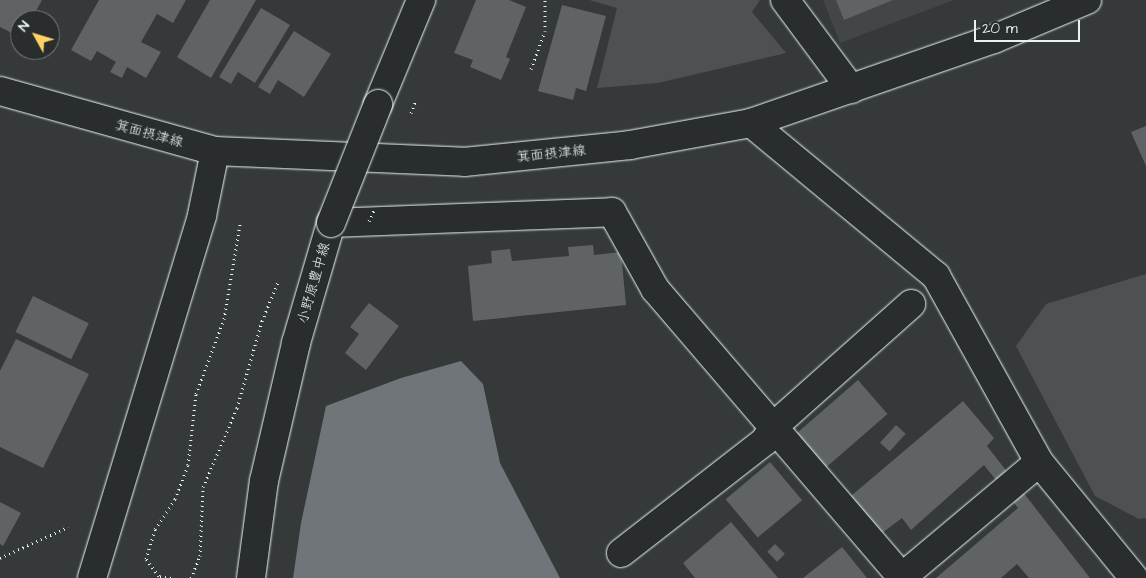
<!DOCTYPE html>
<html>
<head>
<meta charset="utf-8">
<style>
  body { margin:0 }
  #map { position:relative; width:1146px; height:578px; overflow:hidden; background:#35393a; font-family:"Architects Daughter","Klee One",sans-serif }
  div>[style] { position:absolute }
  .built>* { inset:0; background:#424647 }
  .green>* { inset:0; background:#4d5152 }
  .water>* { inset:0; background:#707579 }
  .building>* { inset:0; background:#5f6365; transform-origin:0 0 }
  .path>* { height:3px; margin-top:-1.5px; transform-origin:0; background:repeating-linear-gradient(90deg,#e8f1f8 0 1px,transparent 0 5px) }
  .roads { filter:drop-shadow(0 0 1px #e8f1f8) drop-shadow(0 0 1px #e8f1f8) }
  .street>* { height:28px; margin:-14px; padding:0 14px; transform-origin:14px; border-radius:14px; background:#2a2d2e }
  .secondary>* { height:28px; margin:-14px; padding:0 14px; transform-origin:14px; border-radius:14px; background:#2a2d2e }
  .path-bridge>* { height:3px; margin-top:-1.5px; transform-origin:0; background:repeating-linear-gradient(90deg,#e8f1f8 0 1px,transparent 0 5px) }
  .bridges { filter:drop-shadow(0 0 1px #e8f1f8) drop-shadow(0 0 1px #e8f1f8) }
  .secondary-bridge>* { height:28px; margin:-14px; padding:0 14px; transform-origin:14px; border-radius:14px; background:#2a2d2e }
  span { translate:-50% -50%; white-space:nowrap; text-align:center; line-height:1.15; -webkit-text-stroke:4px #2a2d2e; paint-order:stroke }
  .street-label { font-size:14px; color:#e8f1f8 }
  .north { position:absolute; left:10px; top:10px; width:50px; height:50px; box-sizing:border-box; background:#2a2d2e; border:1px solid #767b7f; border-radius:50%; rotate:309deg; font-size:14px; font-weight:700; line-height:20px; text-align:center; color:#e8f1f8 }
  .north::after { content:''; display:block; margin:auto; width:18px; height:22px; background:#ffd166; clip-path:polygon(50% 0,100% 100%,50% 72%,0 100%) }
  .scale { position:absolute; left:974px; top:20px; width:106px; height:22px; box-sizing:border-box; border:2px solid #e8f1f8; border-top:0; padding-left:6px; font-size:15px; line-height:18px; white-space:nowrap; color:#e8f1f8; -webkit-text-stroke:4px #2a2d2e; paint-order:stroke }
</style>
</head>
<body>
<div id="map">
  <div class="built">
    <i style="clip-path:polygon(823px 0,954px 0,840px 43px)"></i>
  </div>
  <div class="green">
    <i style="clip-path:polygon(589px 0,760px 0,752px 12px,786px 53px,658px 83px,597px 88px,617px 8px)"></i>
    <i style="clip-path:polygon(1146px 274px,1146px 518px,1139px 519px,1095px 496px,1016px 346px,1046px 304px)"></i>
  </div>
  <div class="water">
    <i style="clip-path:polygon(461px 361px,483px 384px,500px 463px,560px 578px,293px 578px,301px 523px,326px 406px,401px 378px)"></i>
  </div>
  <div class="building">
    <i style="clip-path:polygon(0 0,42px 0,31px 20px,20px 20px,20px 37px,0 27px)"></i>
    <i style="clip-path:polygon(99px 0,186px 0,173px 23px,157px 14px,141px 42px,161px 52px,146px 78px,127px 67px,122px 78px,110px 72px,116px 62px,97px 51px,91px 61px,71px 50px)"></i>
    <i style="clip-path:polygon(210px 0,256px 0,211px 78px,177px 57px)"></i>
    <i style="clip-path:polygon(476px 0,509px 0,526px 7px,506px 57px,510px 59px,501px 80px,470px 67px,473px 60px,454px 53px)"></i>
    <i style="clip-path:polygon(836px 0,893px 0,844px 20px)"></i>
    <i style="clip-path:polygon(562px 5px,606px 16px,586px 91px,576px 88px,573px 100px,538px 91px)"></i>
    <i style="clip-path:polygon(261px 8px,290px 25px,255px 83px,238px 72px,231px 84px,219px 77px)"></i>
    <i style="clip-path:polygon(294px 31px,331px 54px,304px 97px,278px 80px,270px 94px,258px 87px)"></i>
    <i style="clip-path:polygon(1146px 126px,1146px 166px,1131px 132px)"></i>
    <i style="clip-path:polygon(593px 245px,594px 255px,621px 252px,626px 305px,473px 321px,468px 266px,492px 263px,491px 251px,510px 249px,512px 261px,569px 256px,568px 247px)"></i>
    <i style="left:33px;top:296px;width:62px;height:40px;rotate:26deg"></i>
    <i style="clip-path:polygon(369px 303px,399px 326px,366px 370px,345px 353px,359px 334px,350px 327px)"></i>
    <i style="clip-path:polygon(16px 339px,89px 374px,43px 468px,0 447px,0 371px)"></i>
    <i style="left:858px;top:380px;width:45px;height:85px;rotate:49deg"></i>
    <i style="clip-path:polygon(963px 401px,994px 438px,987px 446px,1090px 578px,1029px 578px,1017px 564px,1001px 578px,936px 578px,1018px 508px,984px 465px,911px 530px,902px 518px,882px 533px,851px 496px)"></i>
    <i style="left:896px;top:425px;width:13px;height:24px;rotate:42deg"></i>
    <i style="left:770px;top:462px;width:50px;height:58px;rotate:50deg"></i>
    <i style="clip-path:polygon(0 502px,21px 513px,3px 546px,0 544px)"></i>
    <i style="clip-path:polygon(731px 522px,778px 578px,695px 578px,683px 563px)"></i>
    <i style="left:775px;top:544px;width:14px;height:11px;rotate:45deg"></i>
    <i style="clip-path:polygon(842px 547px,867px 578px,803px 578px)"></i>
  </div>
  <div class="path">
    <i style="left:531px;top:69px;width:40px;rotate:-69.8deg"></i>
    <i style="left:545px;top:31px;width:31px;rotate:-90deg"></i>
    <i style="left:0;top:558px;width:75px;rotate:-24.5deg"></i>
    <i style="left:171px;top:578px;width:12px;rotate:-171deg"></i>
    <i style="left:159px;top:576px;width:21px;rotate:-127deg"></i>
    <i style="left:146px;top:559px;width:31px;rotate:-73deg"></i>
    <i style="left:155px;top:529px;width:36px;rotate:-56deg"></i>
    <i style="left:175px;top:499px;width:36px;rotate:-69deg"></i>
    <i style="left:188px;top:465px;width:71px;rotate:-83.6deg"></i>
    <i style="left:196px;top:394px;width:80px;rotate:-69.5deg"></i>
    <i style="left:224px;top:319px;width:96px;rotate:-80.4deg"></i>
    <i style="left:191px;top:578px;width:24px;rotate:-68deg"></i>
    <i style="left:200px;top:556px;width:69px;rotate:-87.5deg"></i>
    <i style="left:203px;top:487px;width:86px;rotate:-66.7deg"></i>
    <i style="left:237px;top:408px;width:91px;rotate:-74deg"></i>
    <i style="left:262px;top:321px;width:42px;rotate:-67.7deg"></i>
  </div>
  <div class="roads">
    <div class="street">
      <i style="left:785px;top:0;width:111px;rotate:53.4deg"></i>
      <i style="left:751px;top:123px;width:240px;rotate:39.6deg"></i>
      <i style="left:936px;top:276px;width:213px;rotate:61deg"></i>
      <i style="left:1039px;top:462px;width:150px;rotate:50.7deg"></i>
      <i style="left:331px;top:223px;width:281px;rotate:-2.2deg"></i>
      <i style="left:612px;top:212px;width:88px;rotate:60.8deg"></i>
      <i style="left:655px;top:289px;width:381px;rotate:49.4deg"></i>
      <i style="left:621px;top:553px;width:182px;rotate:-37.9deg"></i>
      <i style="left:765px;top:441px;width:16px;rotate:-60deg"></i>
      <i style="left:773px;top:427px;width:185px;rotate:-41.7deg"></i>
      <i style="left:901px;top:578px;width:180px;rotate:-40deg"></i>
    </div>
    <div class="secondary">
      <i style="left:0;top:91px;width:223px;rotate:15.6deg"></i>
      <i style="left:215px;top:151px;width:249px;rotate:2.5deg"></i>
      <i style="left:464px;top:162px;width:167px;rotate:-5.8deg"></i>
      <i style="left:630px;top:145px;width:123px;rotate:-10.3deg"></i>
      <i style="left:751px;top:123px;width:257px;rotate:-19.1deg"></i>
      <i style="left:994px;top:39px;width:101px;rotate:-22.8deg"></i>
      <i style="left:378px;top:104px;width:113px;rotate:-67.5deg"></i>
      <i style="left:92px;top:578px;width:379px;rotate:-73.1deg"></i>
      <i style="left:202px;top:215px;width:65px;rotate:-78.5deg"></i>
      <i style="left:251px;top:578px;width:98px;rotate:-82.4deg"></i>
      <i style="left:264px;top:481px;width:142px;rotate:-76.9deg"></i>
      <i style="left:296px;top:343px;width:125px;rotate:-73.7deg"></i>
    </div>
  </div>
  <div class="path-bridge">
    <i style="left:411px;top:113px;width:14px;rotate:-69deg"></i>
    <i style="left:369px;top:221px;width:14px;rotate:-65deg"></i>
  </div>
  <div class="bridges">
    <div class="secondary-bridge">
      <i style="left:331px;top:223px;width:128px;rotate:-68.4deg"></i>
    </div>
  </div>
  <div class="street-label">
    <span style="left:149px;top:134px;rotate:15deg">箕面摂津線</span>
    <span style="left:551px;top:154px;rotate:-6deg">箕面摂津線</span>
    <span style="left:314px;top:283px;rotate:-74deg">小野原豊中線</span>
  </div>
  <div class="north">N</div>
  <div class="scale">20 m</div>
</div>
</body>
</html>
